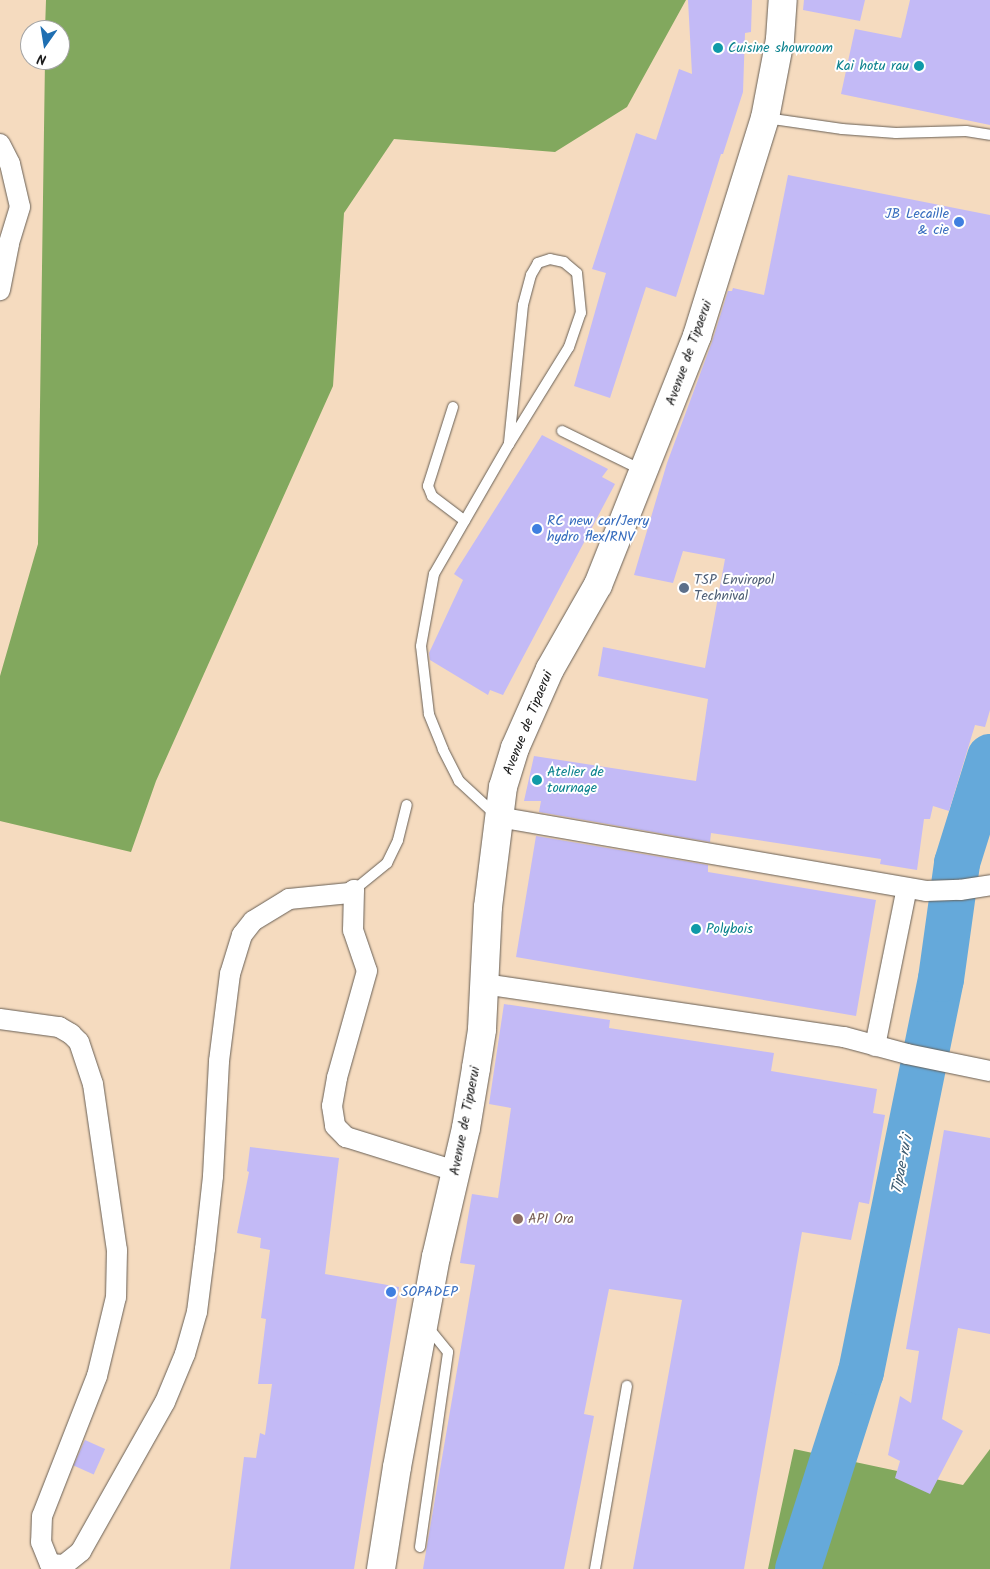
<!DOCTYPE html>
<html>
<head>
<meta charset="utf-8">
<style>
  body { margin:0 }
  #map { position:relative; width:990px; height:1569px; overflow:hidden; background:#f5dbbf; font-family:Kalam,sans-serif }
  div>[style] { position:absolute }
  .forest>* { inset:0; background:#82a85e }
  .river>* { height:46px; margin:-23px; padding:0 23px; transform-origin:23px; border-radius:23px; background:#65a9da }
  .building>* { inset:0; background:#c3baf6; transform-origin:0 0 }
  .roads { filter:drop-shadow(0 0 1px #685f55) drop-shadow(0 0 1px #685f55) }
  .service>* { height:10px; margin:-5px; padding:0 5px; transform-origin:5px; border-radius:5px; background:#fff }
  .minor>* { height:20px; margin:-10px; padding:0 10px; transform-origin:10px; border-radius:10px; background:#fff }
  .secondary>* { height:28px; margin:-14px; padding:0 14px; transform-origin:14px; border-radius:14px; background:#fff }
  .dots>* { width:14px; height:14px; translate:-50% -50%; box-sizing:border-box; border:2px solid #fff; border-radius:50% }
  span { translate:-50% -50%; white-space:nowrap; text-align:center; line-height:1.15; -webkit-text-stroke:4px #fff; paint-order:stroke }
  .culture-label { font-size:14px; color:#0d838f }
  .left { translate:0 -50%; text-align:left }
  .right { translate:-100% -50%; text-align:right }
  .shop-label { font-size:14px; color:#366cbe }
  .street-label { font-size:14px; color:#1c1c1c }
  .service-label { font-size:14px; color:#4e5e75 }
  .education-label { font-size:14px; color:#785e54 }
  .water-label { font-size:15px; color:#3d5b71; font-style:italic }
  .north { position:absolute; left:20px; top:20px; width:50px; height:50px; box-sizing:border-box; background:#fff; border:1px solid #a4a4a4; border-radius:50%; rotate:193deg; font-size:14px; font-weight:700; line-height:20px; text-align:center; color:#1c1c1c }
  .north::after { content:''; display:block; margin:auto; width:18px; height:22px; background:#1f6fb2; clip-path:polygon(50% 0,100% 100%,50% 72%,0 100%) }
</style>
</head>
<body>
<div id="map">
  <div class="forest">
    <i style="clip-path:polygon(46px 0,686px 0,627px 107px,555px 152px,394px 139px,344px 213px,333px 386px,156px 781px,131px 852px,0 821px,0 676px,38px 544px,45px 60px,60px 60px,60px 30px,45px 30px)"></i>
    <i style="clip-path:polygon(794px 1449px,963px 1485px,990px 1449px,990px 1569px,768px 1569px)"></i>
  </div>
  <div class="river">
    <i style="left:798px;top:1569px;width:207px;rotate:-72.3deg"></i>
    <i style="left:861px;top:1372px;width:401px;rotate:-78.5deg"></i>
    <i style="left:941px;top:979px;width:117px;rotate:-82.1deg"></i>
    <i style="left:957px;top:863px;width:111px;rotate:-72.7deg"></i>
  </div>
  <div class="building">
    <i style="clip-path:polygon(688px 0,752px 0,751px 32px,745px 33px,743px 92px,723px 154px,721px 154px,676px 297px,646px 287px,610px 398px,574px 386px,606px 273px,592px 269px,636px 133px,656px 140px,679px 69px,692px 74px)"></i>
    <i style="clip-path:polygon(804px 0,865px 0,860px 21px,803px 10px)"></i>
    <i style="clip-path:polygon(910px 0,990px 0,990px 125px,841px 94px,855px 29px,901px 38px)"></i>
    <i style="clip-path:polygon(788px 175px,990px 215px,990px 710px,985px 727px,975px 725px,949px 811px,933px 806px,930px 819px,924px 819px,917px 870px,880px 864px,881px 859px,711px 833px,710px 842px,539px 812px,541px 801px,524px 801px,534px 756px,696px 781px,708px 699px,598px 676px,603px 647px,705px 668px,725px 559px,683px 551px,673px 583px,634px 575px,667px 463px,712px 342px,728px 291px,732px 291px,733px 288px,764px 295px)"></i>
    <i style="clip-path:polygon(542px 435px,608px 469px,602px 477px,615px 484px,503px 695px,490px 690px,488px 695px,430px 660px,429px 653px,463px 580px,454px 574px)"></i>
    <i style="clip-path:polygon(536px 836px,708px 865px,708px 872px,876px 900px,856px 1016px,516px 957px)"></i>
    <i style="clip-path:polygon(504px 1004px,610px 1020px,609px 1028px,774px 1053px,771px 1071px,877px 1089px,873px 1113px,885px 1115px,869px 1204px,859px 1202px,851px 1240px,802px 1232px,744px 1569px,633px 1569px,682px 1300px,609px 1289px,584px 1414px,594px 1416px,564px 1569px,423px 1569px,475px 1265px,460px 1263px,472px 1194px,498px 1198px,511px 1108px,489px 1104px)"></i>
    <i style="clip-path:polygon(944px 1130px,990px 1138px,990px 1334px,958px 1328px,942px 1419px,963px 1431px,930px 1494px,895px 1478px,900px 1461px,888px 1455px,900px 1396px,911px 1403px,919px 1351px,906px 1349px)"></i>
    <i style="clip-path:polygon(250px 1147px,339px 1158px,325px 1274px,399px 1287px,354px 1569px,230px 1569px,244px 1457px,256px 1458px,260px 1433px,265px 1435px,272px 1384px,258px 1384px,266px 1319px,261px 1318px,270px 1250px,260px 1248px,261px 1238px,237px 1233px,249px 1172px,247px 1171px)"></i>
    <i style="left:85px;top:1440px;width:22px;height:28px;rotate:24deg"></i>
  </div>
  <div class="roads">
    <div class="service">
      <i style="left:766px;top:118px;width:77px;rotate:8.2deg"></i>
      <i style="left:842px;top:129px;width:54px;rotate:4.2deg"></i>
      <i style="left:896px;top:133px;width:70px;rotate:-1.6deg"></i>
      <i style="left:966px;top:131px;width:24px;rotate:9deg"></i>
      <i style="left:453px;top:407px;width:83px;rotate:107.6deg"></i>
      <i style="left:428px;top:486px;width:11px;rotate:68deg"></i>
      <i style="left:432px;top:496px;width:41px;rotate:37.1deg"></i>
      <i style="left:562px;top:431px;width:89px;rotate:26deg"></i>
      <i style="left:497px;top:816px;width:52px;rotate:-137.4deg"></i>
      <i style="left:459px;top:781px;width:36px;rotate:-117deg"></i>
      <i style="left:443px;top:749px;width:38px;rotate:-112deg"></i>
      <i style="left:429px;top:714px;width:68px;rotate:-96.7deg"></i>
      <i style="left:421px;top:646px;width:73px;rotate:-79.8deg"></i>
      <i style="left:434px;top:574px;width:150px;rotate:-60deg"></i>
      <i style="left:509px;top:444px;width:114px;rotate:-58.3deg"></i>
      <i style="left:569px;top:347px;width:36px;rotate:-71deg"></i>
      <i style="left:581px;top:313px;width:40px;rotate:-95.7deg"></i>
      <i style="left:577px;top:273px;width:17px;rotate:-140deg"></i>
      <i style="left:564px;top:262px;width:14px;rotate:-168deg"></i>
      <i style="left:550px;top:259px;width:13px;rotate:162deg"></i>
      <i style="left:538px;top:263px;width:14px;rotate:120deg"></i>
      <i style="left:531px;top:275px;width:31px;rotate:105deg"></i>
      <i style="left:523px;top:305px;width:140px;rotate:95.8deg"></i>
      <i style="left:354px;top:890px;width:43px;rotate:-39.3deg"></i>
      <i style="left:387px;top:863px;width:25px;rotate:-64deg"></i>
      <i style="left:398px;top:840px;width:36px;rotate:-76deg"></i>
      <i style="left:420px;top:1547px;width:197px;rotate:-81.8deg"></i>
      <i style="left:448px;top:1352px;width:33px;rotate:-129deg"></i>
      <i style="left:595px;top:1569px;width:186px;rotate:-80.1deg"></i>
    </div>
    <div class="minor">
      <i style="left:0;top:144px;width:22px;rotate:63deg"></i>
      <i style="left:10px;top:164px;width:44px;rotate:76.9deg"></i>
      <i style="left:20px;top:207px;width:39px;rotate:107deg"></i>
      <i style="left:9px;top:244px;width:47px;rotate:101.1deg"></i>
      <i style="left:498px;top:817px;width:434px;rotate:9.8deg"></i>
      <i style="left:926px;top:891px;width:34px;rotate:-2deg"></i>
      <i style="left:960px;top:890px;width:30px;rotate:-9deg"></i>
      <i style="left:484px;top:984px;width:364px;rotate:8.4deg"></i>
      <i style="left:844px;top:1037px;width:65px;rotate:15.1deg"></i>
      <i style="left:907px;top:1054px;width:85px;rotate:11.6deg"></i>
      <i style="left:0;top:1019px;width:60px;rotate:7.7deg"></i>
      <i style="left:59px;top:1027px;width:14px;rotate:30deg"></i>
      <i style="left:71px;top:1034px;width:11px;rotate:45deg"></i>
      <i style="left:79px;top:1042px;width:44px;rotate:71.6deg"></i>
      <i style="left:93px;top:1084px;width:168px;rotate:81.8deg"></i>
      <i style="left:117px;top:1250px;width:47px;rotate:91.2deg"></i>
      <i style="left:116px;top:1297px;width:81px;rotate:103.5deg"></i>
      <i style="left:97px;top:1376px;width:150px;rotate:111.4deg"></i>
      <i style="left:42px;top:1516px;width:26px;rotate:92deg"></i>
      <i style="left:41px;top:1542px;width:24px;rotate:68deg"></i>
      <i style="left:50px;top:1564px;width:14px;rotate:4deg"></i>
      <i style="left:64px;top:1565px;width:22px;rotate:-39deg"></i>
      <i style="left:81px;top:1551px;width:171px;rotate:-60.6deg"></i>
      <i style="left:165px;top:1402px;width:52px;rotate:-67.4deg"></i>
      <i style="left:185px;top:1354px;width:44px;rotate:-74.1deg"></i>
      <i style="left:197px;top:1312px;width:64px;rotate:-82.8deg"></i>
      <i style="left:205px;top:1249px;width:73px;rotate:-83.7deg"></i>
      <i style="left:213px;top:1176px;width:115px;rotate:-87deg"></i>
      <i style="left:219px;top:1061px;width:88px;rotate:-82.8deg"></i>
      <i style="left:230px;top:974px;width:41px;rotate:-72.9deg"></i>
      <i style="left:242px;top:935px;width:18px;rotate:-52deg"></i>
      <i style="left:253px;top:921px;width:42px;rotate:-31.4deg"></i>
      <i style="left:289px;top:899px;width:61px;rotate:-5.6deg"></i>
      <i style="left:350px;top:893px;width:5px;rotate:-37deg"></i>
      <i style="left:354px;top:890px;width:40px;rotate:91.4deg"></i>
      <i style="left:353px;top:930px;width:43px;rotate:71.1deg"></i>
      <i style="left:367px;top:971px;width:111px;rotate:105.7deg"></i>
      <i style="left:337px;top:1078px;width:28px;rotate:100deg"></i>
      <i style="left:332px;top:1106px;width:20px;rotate:81deg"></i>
      <i style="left:335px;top:1126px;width:16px;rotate:45deg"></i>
      <i style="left:346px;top:1137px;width:114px;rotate:17.3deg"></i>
      <i style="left:875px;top:1046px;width:161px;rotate:-78.6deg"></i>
    </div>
    <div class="secondary">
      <i style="left:381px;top:1569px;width:103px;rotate:-81.1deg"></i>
      <i style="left:397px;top:1467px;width:214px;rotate:-79.5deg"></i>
      <i style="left:436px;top:1257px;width:132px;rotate:-76.9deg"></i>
      <i style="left:466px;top:1128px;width:61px;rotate:-80.5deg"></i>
      <i style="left:476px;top:1068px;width:39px;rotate:-81deg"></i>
      <i style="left:482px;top:1029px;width:122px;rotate:-87.2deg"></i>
      <i style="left:488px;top:907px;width:121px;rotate:-82.9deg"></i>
      <i style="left:503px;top:787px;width:41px;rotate:-72.9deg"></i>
      <i style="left:515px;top:748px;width:86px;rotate:-66.1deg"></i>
      <i style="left:550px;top:669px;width:97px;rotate:-60.3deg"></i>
      <i style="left:598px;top:585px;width:268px;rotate:-68.3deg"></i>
      <i style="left:697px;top:336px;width:228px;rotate:-72.7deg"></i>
      <i style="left:765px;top:118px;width:80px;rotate:-79.2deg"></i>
      <i style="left:780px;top:39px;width:39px;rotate:-86deg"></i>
    </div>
  </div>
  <div class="dots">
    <i style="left:718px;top:48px;background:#0f9aa8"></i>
    <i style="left:919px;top:66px;background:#0f9aa8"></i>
    <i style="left:959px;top:222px;background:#3f7fe0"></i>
    <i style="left:537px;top:529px;background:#3f7fe0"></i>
    <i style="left:684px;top:588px;background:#5c6f8a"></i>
    <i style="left:537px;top:780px;background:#0f9aa8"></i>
    <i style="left:696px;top:929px;background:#0f9aa8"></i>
    <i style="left:518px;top:1219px;background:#8d6e63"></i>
    <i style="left:391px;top:1292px;background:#3f7fe0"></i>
  </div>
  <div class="culture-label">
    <span class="left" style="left:728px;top:48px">Cuisine showroom</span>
    <span class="right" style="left:909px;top:66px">Kai hotu rau</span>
    <span class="left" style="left:547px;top:780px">Atelier de<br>tournage</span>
    <span class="left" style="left:706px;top:929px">Polybois</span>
  </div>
  <div class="shop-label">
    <span class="right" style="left:949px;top:222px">JB Lecaille<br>&amp; cie</span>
    <span class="left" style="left:547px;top:529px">RC new car/Jerry<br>hydro flex/RNV</span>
    <span class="left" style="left:401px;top:1292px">SOPADEP</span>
  </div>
  <div class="street-label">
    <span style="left:689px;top:353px;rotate:-70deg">Avenue de Tipaerui</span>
    <span style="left:528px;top:723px;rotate:-68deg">Avenue de Tipaerui</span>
    <span style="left:465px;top:1121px;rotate:-79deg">Avenue de Tipaerui</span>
  </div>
  <div class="service-label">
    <span class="left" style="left:694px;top:588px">TSP Enviropol<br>Technival</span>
  </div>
  <div class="education-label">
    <span class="left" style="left:528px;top:1219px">API Ora</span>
  </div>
  <div class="water-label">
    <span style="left:903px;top:1165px;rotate:-79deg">Tipae-ru’i</span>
  </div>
  <div class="north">N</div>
</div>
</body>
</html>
